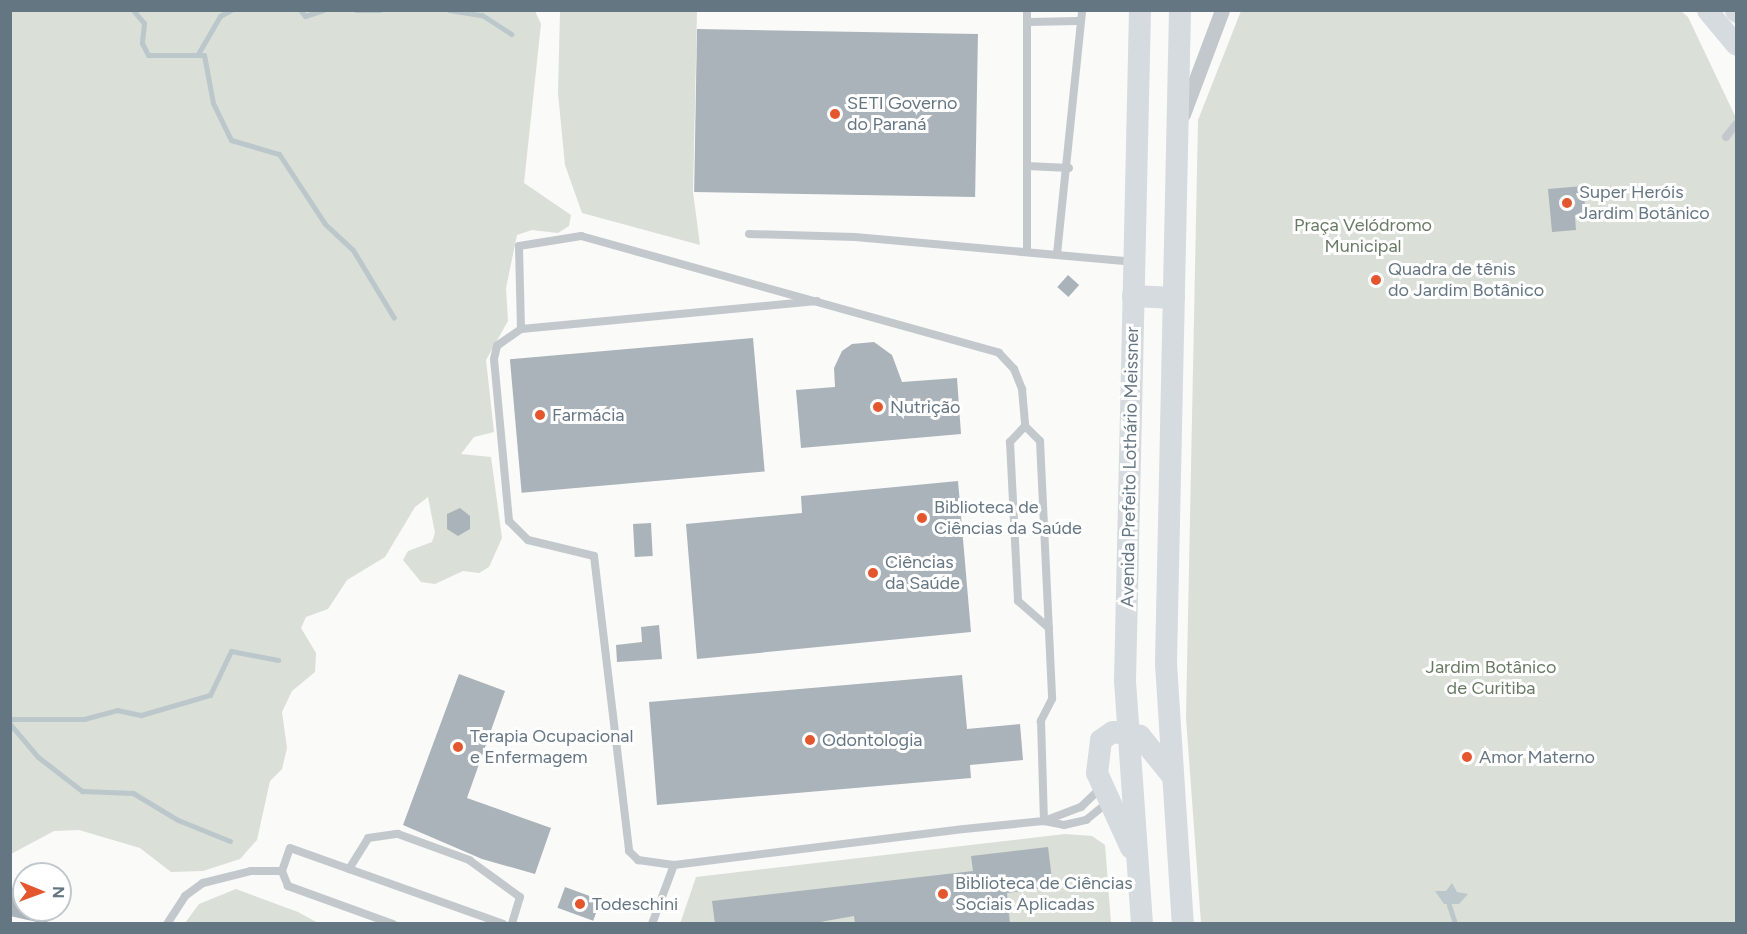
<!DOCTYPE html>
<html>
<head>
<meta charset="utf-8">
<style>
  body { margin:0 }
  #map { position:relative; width:1747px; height:934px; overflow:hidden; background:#fafaf8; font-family:Figtree,sans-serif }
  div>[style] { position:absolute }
  .green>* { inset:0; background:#dadfd7 }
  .water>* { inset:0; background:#bbc7cb }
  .stream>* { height:5px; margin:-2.5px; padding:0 2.5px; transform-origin:2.5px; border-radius:2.5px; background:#bbc7cb }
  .building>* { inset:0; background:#aab3b9; transform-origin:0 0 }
  .lane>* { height:8px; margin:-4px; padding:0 4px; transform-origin:4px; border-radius:4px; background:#c3c8cc }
  .street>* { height:15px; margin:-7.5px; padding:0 7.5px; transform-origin:7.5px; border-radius:7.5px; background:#c3c8cc }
  .secondary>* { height:21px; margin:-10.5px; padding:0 10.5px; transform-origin:10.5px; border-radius:10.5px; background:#d6dbdf }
  .primary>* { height:22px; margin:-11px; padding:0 11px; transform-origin:11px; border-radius:11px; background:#d6dbdf }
  .dots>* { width:16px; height:16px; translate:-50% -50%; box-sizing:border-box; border:3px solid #fff; border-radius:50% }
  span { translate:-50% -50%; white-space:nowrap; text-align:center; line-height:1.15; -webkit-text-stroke:6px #fff; paint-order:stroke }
  .poi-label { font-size:18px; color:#657683 }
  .left { translate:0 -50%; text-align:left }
  .park-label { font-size:18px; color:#687a64 }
  .street-label { font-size:18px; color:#657683 }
  .frame { position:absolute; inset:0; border:12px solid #657683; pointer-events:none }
  .north { position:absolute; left:12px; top:862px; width:60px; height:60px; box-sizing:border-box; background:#fff; border:2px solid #c1c8cd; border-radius:50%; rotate:91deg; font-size:16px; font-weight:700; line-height:24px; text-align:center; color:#657683 }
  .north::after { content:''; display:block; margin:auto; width:21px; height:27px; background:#e4572e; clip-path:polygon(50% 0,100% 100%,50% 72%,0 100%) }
</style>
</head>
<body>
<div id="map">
  <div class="green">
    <i style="clip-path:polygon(11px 11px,535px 11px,541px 24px,524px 183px,571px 215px,569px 226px,558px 233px,532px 230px,517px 235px,506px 288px,508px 321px,486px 360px,494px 432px,474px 437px,461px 454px,491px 457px,502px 538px,489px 567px,479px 573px,463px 571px,435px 584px,421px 582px,403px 560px,408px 551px,432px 542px,435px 533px,428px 497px,415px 507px,385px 557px,347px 580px,328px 609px,306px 617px,301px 628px,316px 653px,315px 672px,292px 691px,282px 712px,287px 748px,282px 769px,270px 781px,257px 840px,240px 859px,203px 871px,171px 872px,140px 848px,79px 830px,54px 831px,11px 854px)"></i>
    <i style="clip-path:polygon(560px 11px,697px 11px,693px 192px,700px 245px,582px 213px,565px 165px,558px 93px)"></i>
    <i style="clip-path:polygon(1241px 11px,1681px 11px,1688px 17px,1736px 118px,1736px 923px,1201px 923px,1186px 718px,1198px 120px)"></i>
    <i style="clip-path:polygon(1065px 834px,1092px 836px,1105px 845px,1111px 923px,680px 924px,696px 877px)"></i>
    <i style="clip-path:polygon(236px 889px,298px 912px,318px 923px,185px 923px,199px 904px)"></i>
  </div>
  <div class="water">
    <i style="clip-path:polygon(1452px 883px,1457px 892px,1468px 894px,1459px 904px,1444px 904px,1435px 891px,1446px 891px)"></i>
  </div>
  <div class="stream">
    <i style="left:133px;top:10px;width:17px;rotate:50deg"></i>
    <i style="left:144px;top:23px;width:20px;rotate:96deg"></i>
    <i style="left:142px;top:43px;width:13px;rotate:63deg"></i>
    <i style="left:148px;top:55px;width:56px"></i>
    <i style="left:204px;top:55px;width:49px;rotate:79.4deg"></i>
    <i style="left:213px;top:103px;width:41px;rotate:64.1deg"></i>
    <i style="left:231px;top:140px;width:50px;rotate:16.3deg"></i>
    <i style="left:279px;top:154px;width:84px;rotate:56.7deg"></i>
    <i style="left:325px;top:224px;width:38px;rotate:43deg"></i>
    <i style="left:353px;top:250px;width:79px;rotate:58.9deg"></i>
    <i style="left:300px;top:10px;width:8px;rotate:50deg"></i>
    <i style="left:305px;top:16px;width:19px;rotate:-18deg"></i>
    <i style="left:356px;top:10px;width:24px"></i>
    <i style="left:449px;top:10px;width:33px;rotate:9deg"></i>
    <i style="left:482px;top:15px;width:35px;rotate:33deg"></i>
    <i style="left:198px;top:54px;width:44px;rotate:-59.9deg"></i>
    <i style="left:220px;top:16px;width:13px;rotate:-29deg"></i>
    <i style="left:10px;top:719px;width:74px"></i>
    <i style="left:84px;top:719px;width:34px;rotate:-15deg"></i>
    <i style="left:117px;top:710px;width:25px;rotate:12deg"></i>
    <i style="left:141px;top:715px;width:72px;rotate:-16.2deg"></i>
    <i style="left:210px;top:695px;width:49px;rotate:-64.5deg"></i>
    <i style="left:231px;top:651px;width:48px;rotate:10.8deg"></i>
    <i style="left:10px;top:724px;width:43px;rotate:49.7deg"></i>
    <i style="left:38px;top:757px;width:56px;rotate:37.7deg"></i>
    <i style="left:82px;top:791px;width:51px;rotate:2.2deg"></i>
    <i style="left:133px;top:793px;width:52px;rotate:31deg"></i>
    <i style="left:178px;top:820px;width:56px;rotate:22deg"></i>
    <i style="left:1449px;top:905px;width:20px;rotate:72deg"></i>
  </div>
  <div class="building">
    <i style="left:697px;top:29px;width:281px;height:163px;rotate:1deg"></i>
    <i style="clip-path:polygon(1583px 186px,1586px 215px,1575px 216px,1576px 230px,1552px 232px,1548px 189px)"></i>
    <i style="left:1068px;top:275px;width:15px;height:16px;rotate:42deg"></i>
    <i style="left:753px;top:338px;width:134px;height:244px;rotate:85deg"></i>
    <i style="clip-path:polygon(874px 342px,892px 355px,902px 382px,957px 378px,961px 434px,801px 448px,796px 390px,835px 387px,834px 368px,842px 351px,852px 344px)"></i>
    <i style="clip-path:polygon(958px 481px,971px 632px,697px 659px,686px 524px,802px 513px,801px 496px)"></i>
    <i style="clip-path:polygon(460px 508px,470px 516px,470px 529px,458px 536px,447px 529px,447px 514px)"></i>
    <i style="left:651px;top:523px;width:33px;height:18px;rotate:87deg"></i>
    <i style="clip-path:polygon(659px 625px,662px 659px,617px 662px,616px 645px,642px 642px,641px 627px)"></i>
    <i style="clip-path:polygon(459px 674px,505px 691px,467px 798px,551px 828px,535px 874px,482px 859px,403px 825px)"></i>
    <i style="clip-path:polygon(962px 675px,967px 729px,1020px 724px,1023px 760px,970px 765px,971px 778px,657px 805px,649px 702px)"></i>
    <i style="clip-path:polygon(1048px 847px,1053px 887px,1007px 893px,1010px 924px,855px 924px,854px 916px,809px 924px,715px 924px,712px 901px,973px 871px,971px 856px)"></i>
    <i style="clip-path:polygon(10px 887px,24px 894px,24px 910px,53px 910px,46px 924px,10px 916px)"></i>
    <i style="left:565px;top:887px;width:38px;height:22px;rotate:20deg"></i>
  </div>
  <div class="lane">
    <i style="left:1027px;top:10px;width:241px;rotate:90deg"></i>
    <i style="left:1029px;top:22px;width:49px;rotate:-1.2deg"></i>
    <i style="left:1726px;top:137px;width:16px;rotate:-52deg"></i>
    <i style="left:1027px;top:166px;width:42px;rotate:2.7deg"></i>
    <i style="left:749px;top:234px;width:106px;rotate:1.6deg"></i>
    <i style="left:855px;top:237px;width:279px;rotate:5.1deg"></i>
    <i style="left:1057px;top:254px;width:245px;rotate:-84.1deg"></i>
    <i style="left:817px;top:301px;width:297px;rotate:174.6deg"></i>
    <i style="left:521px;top:329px;width:29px;rotate:145deg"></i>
    <i style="left:497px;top:346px;width:13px;rotate:103deg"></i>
    <i style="left:494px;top:359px;width:163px;rotate:84.7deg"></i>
    <i style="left:509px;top:521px;width:27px;rotate:45deg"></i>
    <i style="left:528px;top:540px;width:68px;rotate:13.6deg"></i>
    <i style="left:594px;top:556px;width:297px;rotate:83.2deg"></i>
    <i style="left:629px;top:851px;width:13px;rotate:45deg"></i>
    <i style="left:638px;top:860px;width:36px;rotate:8deg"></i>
    <i style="left:674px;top:865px;width:292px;rotate:-7.1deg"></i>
    <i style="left:964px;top:829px;width:80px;rotate:-5.7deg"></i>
    <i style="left:1044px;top:821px;width:20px;rotate:11deg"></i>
    <i style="left:1064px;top:825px;width:23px;rotate:-13deg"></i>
    <i style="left:1086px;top:820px;width:27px;rotate:-39deg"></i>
    <i style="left:521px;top:329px;width:83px;rotate:-91.4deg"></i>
    <i style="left:519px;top:246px;width:63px;rotate:-9.2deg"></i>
    <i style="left:581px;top:236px;width:434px;rotate:15.6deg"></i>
    <i style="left:999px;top:353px;width:22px;rotate:47deg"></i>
    <i style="left:1014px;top:369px;width:22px;rotate:68deg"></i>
    <i style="left:1022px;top:389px;width:37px;rotate:85deg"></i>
    <i style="left:1025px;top:426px;width:21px;rotate:45deg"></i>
    <i style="left:1040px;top:441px;width:258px;rotate:87.3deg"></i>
    <i style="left:1052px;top:699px;width:25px;rotate:117deg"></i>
    <i style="left:1041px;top:721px;width:100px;rotate:88.3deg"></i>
    <i style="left:1025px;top:426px;width:22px;rotate:133deg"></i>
    <i style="left:1010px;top:442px;width:159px;rotate:87.1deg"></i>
    <i style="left:1018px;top:601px;width:41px;rotate:41.1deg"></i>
    <i style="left:1044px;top:821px;width:40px;rotate:-21deg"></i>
    <i style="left:1081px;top:807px;width:28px;rotate:-44deg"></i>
    <i style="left:349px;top:869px;width:36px;rotate:-58deg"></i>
    <i style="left:368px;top:838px;width:30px;rotate:-8deg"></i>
    <i style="left:398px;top:834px;width:76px;rotate:20.1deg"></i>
    <i style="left:469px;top:860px;width:63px;rotate:36deg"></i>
    <i style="left:520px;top:897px;width:28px;rotate:107deg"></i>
    <i style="left:167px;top:924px;width:33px;rotate:-57deg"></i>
    <i style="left:185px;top:896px;width:22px;rotate:-36deg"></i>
    <i style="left:203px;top:883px;width:49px;rotate:-14deg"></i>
    <i style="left:251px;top:871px;width:31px"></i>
    <i style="left:393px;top:924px;width:112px;rotate:-160.1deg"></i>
    <i style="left:288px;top:886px;width:16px;rotate:-112deg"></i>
    <i style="left:282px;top:871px;width:24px;rotate:-71deg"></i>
    <i style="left:290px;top:848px;width:226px;rotate:19.6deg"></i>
    <i style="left:652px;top:924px;width:63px;rotate:-69.6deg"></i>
  </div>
  <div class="street">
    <i style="left:1183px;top:114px;width:111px;rotate:-69.4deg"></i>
  </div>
  <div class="secondary">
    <i style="left:1707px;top:10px;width:45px;rotate:50.4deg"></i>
    <i style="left:1735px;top:10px;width:2px;rotate:63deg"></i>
  </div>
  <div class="primary">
    <i style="left:1140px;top:10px;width:671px;rotate:91.28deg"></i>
    <i style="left:1125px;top:681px;width:244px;rotate:86deg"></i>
    <i style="left:1180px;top:10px;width:654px;rotate:91.23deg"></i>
    <i style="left:1166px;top:664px;width:261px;rotate:86.3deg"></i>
    <i style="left:1133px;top:296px;width:41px;rotate:2.8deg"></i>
    <i style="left:1131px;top:848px;width:82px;rotate:-114.4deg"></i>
    <i style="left:1097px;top:773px;width:33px;rotate:-83deg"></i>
    <i style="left:1101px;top:740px;width:14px;rotate:-34deg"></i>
    <i style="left:1113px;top:732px;width:27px;rotate:8deg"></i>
    <i style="left:1140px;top:736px;width:48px;rotate:51deg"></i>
  </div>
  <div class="dots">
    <i style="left:835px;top:114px;background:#e4572e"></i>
    <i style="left:1567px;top:203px;background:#e4572e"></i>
    <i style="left:1376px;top:280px;background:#e4572e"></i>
    <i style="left:878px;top:407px;background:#e4572e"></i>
    <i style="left:540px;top:415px;background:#e4572e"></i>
    <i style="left:922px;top:518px;background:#e4572e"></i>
    <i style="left:873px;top:573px;background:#e4572e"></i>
    <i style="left:810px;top:740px;background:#e4572e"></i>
    <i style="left:458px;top:747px;background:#e4572e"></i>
    <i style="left:1467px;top:757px;background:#e4572e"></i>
    <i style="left:943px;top:894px;background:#e4572e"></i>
    <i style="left:580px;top:904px;background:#e4572e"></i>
  </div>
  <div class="poi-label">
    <span class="left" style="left:847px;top:114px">SETI Governo<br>do Paraná</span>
    <span class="left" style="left:1579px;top:203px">Super Heróis<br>Jardim Botânico</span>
    <span class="left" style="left:1388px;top:280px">Quadra de tênis<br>do Jardim Botânico</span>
    <span class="left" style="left:890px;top:407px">Nutrição</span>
    <span class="left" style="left:552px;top:415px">Farmácia</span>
    <span class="left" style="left:934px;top:518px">Biblioteca de<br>Ciências da Saúde</span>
    <span class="left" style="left:885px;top:573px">Ciências<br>da Saúde</span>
    <span class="left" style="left:470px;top:747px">Terapia Ocupacional<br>e Enfermagem</span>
    <span class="left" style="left:822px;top:740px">Odontologia</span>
    <span class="left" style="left:1479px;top:757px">Amor Materno</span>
    <span class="left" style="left:955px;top:894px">Biblioteca de Ciências<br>Sociais Aplicadas</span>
    <span class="left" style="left:592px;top:904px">Todeschini</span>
  </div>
  <div class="park-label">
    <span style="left:1363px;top:236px">Praça Velódromo<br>Municipal</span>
    <span style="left:1491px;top:678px">Jardim Botânico<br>de Curitiba</span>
  </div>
  <div class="street-label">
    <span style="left:1130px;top:467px;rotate:-89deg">Avenida Prefeito Lothário Meissner</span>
  </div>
  <div class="frame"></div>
  <div class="north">N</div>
</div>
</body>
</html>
